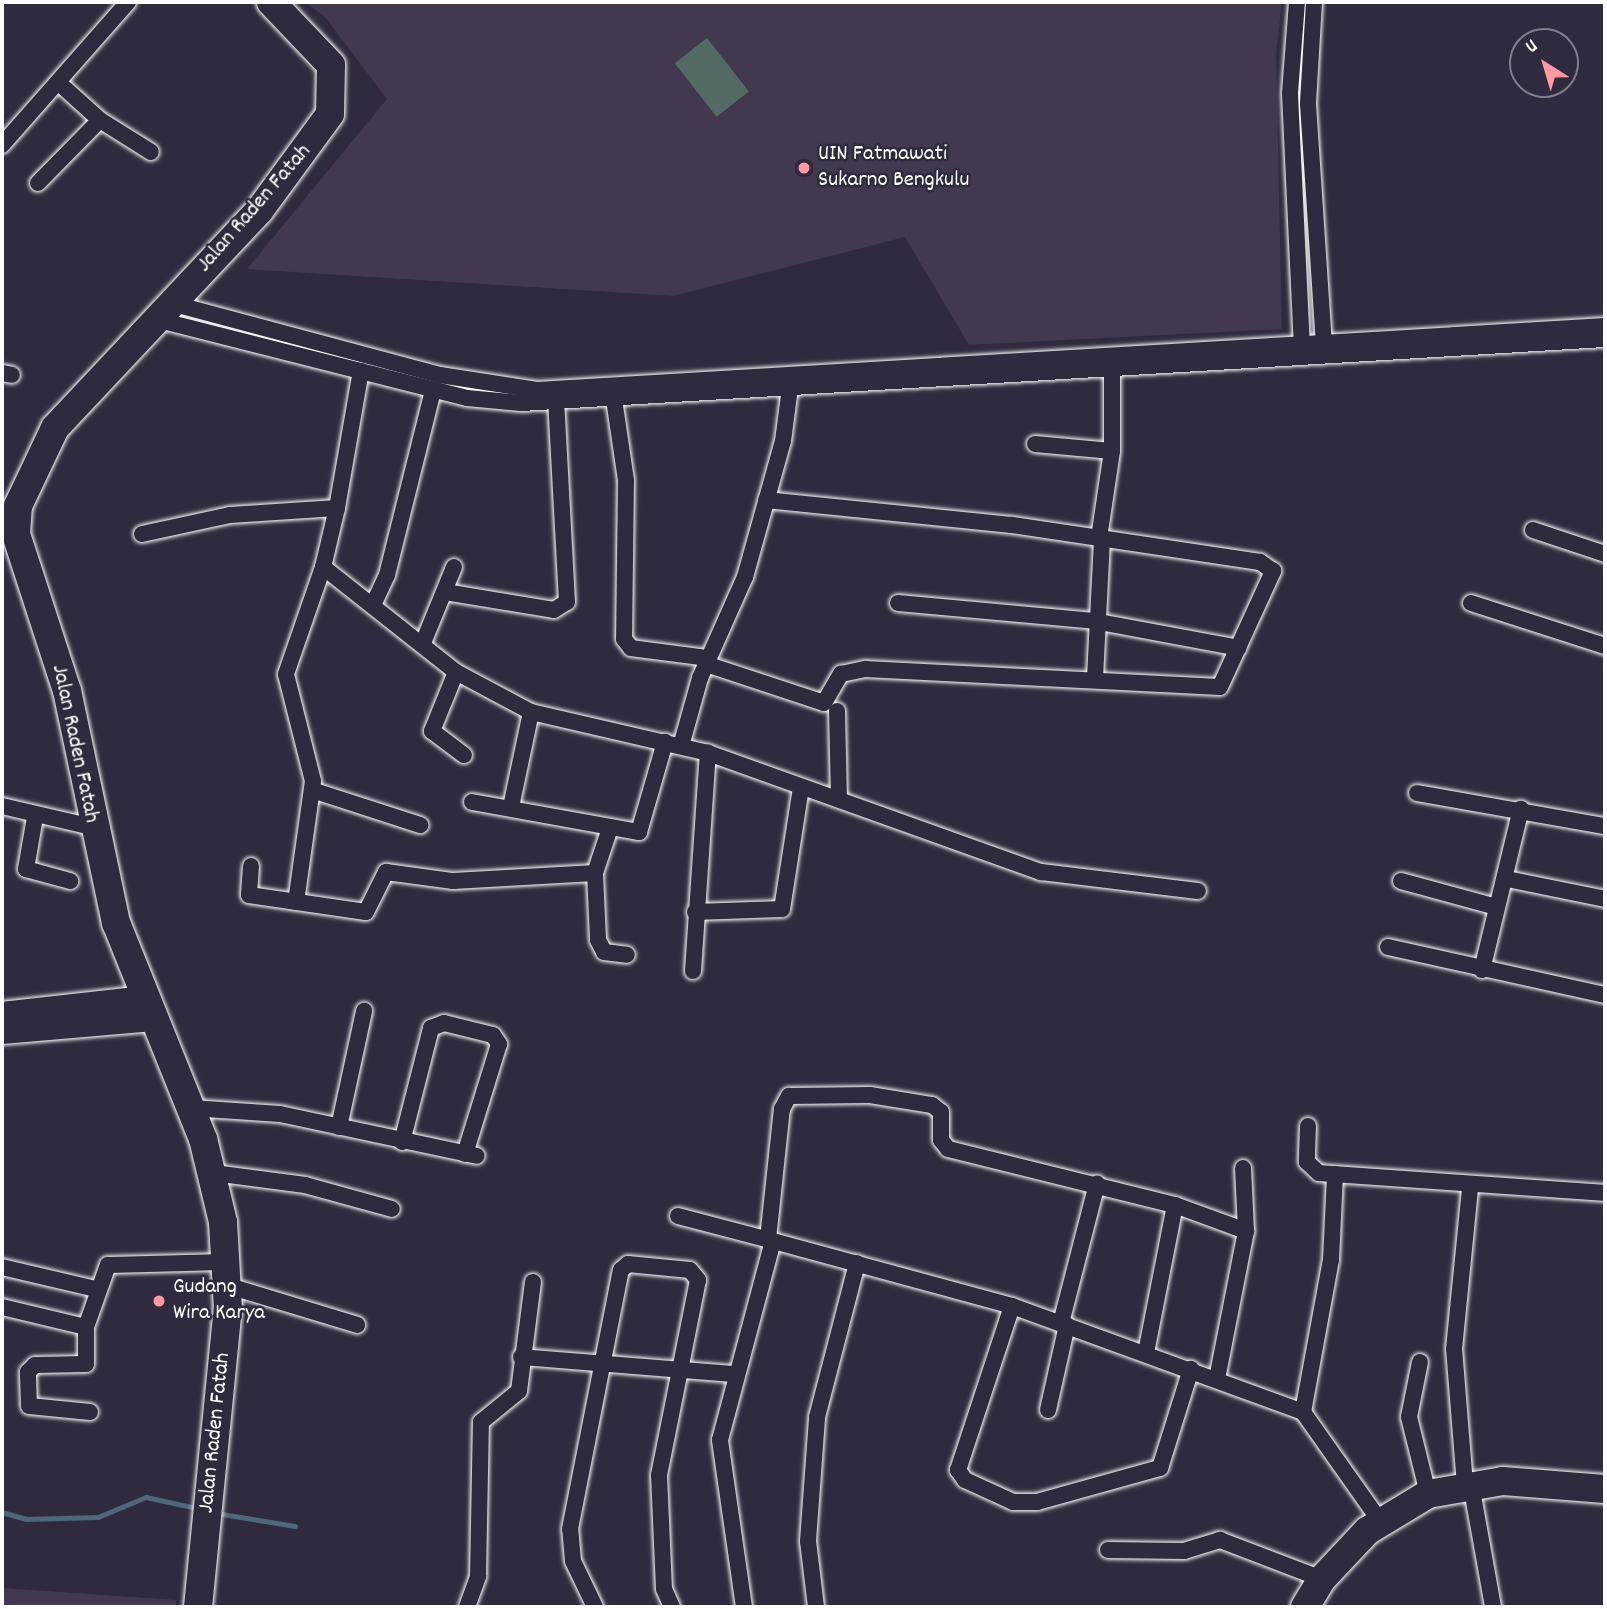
<!DOCTYPE html>
<html>
<head>
<meta charset="utf-8">
<style>
  body { margin:0 }
  #map { position:relative; width:1607px; height:1609px; overflow:hidden; background:#2f2a3d; font-family:Dekko,sans-serif }
  div>[style] { position:absolute }
  .built>* { inset:0; background:#43394e }
  .green>* { inset:0; background:#546a65; transform-origin:0 0 }
  .stream>* { height:4.5px; margin:-2.25px; padding:0 2.25px; transform-origin:2.25px; border-radius:2.25px; background:#50677b }
  .roads { filter:drop-shadow(0 0 2px #fff) drop-shadow(0 0 2px #fff) }
  .street>* { height:16px; margin:-8px; padding:0 8px; transform-origin:8px; border-radius:8px; background:#2f2a3d }
  .primary>* { height:24px; margin:-12px; padding:0 12px; transform-origin:12px; border-radius:12px; background:#2f2a3d }
  .highway>* { height:28px; margin:-14px; padding:0 14px; transform-origin:14px; border-radius:14px; background:#2f2a3d }
  .dots>* { width:19px; height:19px; translate:-50% -50%; box-sizing:border-box; border:4px solid #2f2a3d; border-radius:50% }
  span { translate:-50% -50%; white-space:nowrap; text-align:center; line-height:1.15; -webkit-text-stroke:5px #2f2a3d; paint-order:stroke }
  .poi-label { font-size:23px; color:#fff }
  .left { translate:0 -50%; text-align:left }
  .street-label { font-size:23px; color:#fff }
  .frame { position:absolute; inset:0; border:4px solid #fff; pointer-events:none }
  .north { position:absolute; left:1509px; top:28px; width:70px; height:70px; box-sizing:border-box; background:#2f2a3d; border:2px solid #827f8b; border-radius:50%; rotate:323deg; font-size:19px; font-weight:700; line-height:28px; text-align:center; color:#fff }
  .north::after { content:''; display:block; margin:auto; width:24px; height:32px; background:#ff9aa2; clip-path:polygon(50% 0,100% 100%,50% 72%,0 100%) }
</style>
</head>
<body>
<div id="map">
  <div class="built">
    <i style="clip-path:polygon(305px 2px,1282px 2px,1276px 55px,1282px 329px,969px 345px,905px 237px,673px 296px,247px 269px,387px 99px,325px 17px)"></i>
    <i style="clip-path:polygon(2px 1588px,176px 1600px,176px 1607px,2px 1607px)"></i>
  </div>
  <div class="green">
    <i style="left:707px;top:38px;width:68px;height:41px;rotate:52deg"></i>
  </div>
  <div class="stream">
    <i style="left:2px;top:1512px;width:25px;rotate:16deg"></i>
    <i style="left:26px;top:1519px;width:72px;rotate:-1.6deg"></i>
    <i style="left:98px;top:1517px;width:52px;rotate:-22.6deg"></i>
    <i style="left:146px;top:1497px;width:52px;rotate:12.2deg"></i>
    <i style="left:216px;top:1513px;width:80px;rotate:9.3deg"></i>
  </div>
  <div class="roads">
    <div class="street">
      <i style="left:1297px;top:2px;width:92px;rotate:94.4deg"></i>
      <i style="left:1290px;top:94px;width:258px;rotate:87.3deg"></i>
      <i style="left:1314px;top:2px;width:102px;rotate:93.4deg"></i>
      <i style="left:1308px;top:104px;width:239px;rotate:86.2deg"></i>
      <i style="left:100px;top:120px;width:60px;rotate:32.1deg"></i>
      <i style="left:2px;top:145px;width:191px;rotate:-48.6deg"></i>
      <i style="left:38px;top:183px;width:88px;rotate:-45.5deg"></i>
      <i style="left:100px;top:120px;width:54px;rotate:-138deg"></i>
      <i style="left:171px;top:303px;width:278px;rotate:15deg"></i>
      <i style="left:440px;top:375px;width:98px;rotate:8.8deg"></i>
      <i style="left:537px;top:390px;width:1070px;rotate:-3.43deg"></i>
      <i style="left:155px;top:319px;width:322px;rotate:14.2deg"></i>
      <i style="left:467px;top:398px;width:54px;rotate:5.3deg"></i>
      <i style="left:521px;top:403px;width:1086px;rotate:-3.38deg"></i>
      <i style="left:2px;top:373px;width:10px;rotate:11deg"></i>
      <i style="left:614px;top:399px;width:82px;rotate:81.6deg"></i>
      <i style="left:626px;top:480px;width:159px;rotate:90.7deg"></i>
      <i style="left:624px;top:639px;width:11px;rotate:52deg"></i>
      <i style="left:631px;top:648px;width:78px;rotate:7.4deg"></i>
      <i style="left:1035px;top:444px;width:77px;rotate:5.2deg"></i>
      <i style="left:337px;top:508px;width:61px;rotate:103.3deg"></i>
      <i style="left:323px;top:567px;width:169px;rotate:38.3deg"></i>
      <i style="left:456px;top:672px;width:85px;rotate:28.1deg"></i>
      <i style="left:531px;top:712px;width:182px;rotate:13deg"></i>
      <i style="left:708px;top:753px;width:354px;rotate:19.7deg"></i>
      <i style="left:1041px;top:872px;width:158px;rotate:6.9deg"></i>
      <i style="left:1533px;top:530px;width:76px;rotate:18.4deg"></i>
      <i style="left:142px;top:534px;width:90px;rotate:-12.2deg"></i>
      <i style="left:230px;top:515px;width:107px;rotate:-3.7deg"></i>
      <i style="left:337px;top:508px;width:139px;rotate:-80.1deg"></i>
      <i style="left:1099px;top:538px;width:88px;rotate:-81.5deg"></i>
      <i style="left:1112px;top:451px;width:93px;rotate:-90deg"></i>
      <i style="left:445px;top:592px;width:110px;rotate:9.4deg"></i>
      <i style="left:554px;top:610px;width:15px;rotate:-32deg"></i>
      <i style="left:567px;top:602px;width:200px;rotate:-93.1deg"></i>
      <i style="left:898px;top:603px;width:197px;rotate:5.2deg"></i>
      <i style="left:1094px;top:621px;width:147px;rotate:10.5deg"></i>
      <i style="left:1471px;top:603px;width:141px;rotate:17.8deg"></i>
      <i style="left:373px;top:605px;width:33px;rotate:-65deg"></i>
      <i style="left:387px;top:575px;width:191px;rotate:-76deg"></i>
      <i style="left:423px;top:643px;width:82px;rotate:-67.8deg"></i>
      <i style="left:706px;top:664px;width:124px;rotate:18.3deg"></i>
      <i style="left:824px;top:703px;width:34px;rotate:-60deg"></i>
      <i style="left:841px;top:674px;width:25px;rotate:-12deg"></i>
      <i style="left:865px;top:669px;width:355px;rotate:2.9deg"></i>
      <i style="left:1220px;top:687px;width:128px;rotate:-65.4deg"></i>
      <i style="left:1273px;top:571px;width:16px;rotate:-145deg"></i>
      <i style="left:1260px;top:562px;width:252px;rotate:-171.5deg"></i>
      <i style="left:1011px;top:525px;width:246px;rotate:-174.2deg"></i>
      <i style="left:456px;top:672px;width:64px;rotate:112.1deg"></i>
      <i style="left:432px;top:731px;width:40px;rotate:37deg"></i>
      <i style="left:1095px;top:678px;width:138px;rotate:-87.1deg"></i>
      <i style="left:837px;top:711px;width:86px;rotate:88.7deg"></i>
      <i style="left:681px;top:746px;width:71px;rotate:-74.4deg"></i>
      <i style="left:700px;top:678px;width:111px;rotate:-66deg"></i>
      <i style="left:745px;top:577px;width:141px;rotate:-74.4deg"></i>
      <i style="left:783px;top:441px;width:53px;rotate:-82.5deg"></i>
      <i style="left:312px;top:790px;width:114px;rotate:18deg"></i>
      <i style="left:1417px;top:793px;width:191px;rotate:10deg"></i>
      <i style="left:472px;top:802px;width:170px;rotate:10.2deg"></i>
      <i style="left:639px;top:832px;width:94px;rotate:-73.9deg"></i>
      <i style="left:2px;top:806px;width:92px;rotate:13.1deg"></i>
      <i style="left:511px;top:807px;width:97px;rotate:-78.1deg"></i>
      <i style="left:35px;top:817px;width:53px;rotate:99.8deg"></i>
      <i style="left:26px;top:869px;width:46px;rotate:15.3deg"></i>
      <i style="left:610px;top:828px;width:47px;rotate:108.4deg"></i>
      <i style="left:595px;top:873px;width:67px;rotate:87.4deg"></i>
      <i style="left:598px;top:940px;width:13px;rotate:63deg"></i>
      <i style="left:604px;top:952px;width:23px;rotate:7deg"></i>
      <i style="left:251px;top:866px;width:29px;rotate:94deg"></i>
      <i style="left:249px;top:895px;width:118px;rotate:8.3deg"></i>
      <i style="left:366px;top:912px;width:45px;rotate:-63.4deg"></i>
      <i style="left:386px;top:872px;width:68px;rotate:7.7deg"></i>
      <i style="left:453px;top:881px;width:142px;rotate:-3.2deg"></i>
      <i style="left:1507px;top:879px;width:100px;rotate:11.5deg"></i>
      <i style="left:1401px;top:881px;width:99px;rotate:15.2deg"></i>
      <i style="left:296px;top:902px;width:122px;rotate:-82deg"></i>
      <i style="left:313px;top:781px;width:110px;rotate:-104.2deg"></i>
      <i style="left:286px;top:674px;width:113px;rotate:-70.9deg"></i>
      <i style="left:695px;top:912px;width:87px;rotate:-2deg"></i>
      <i style="left:782px;top:909px;width:123px;rotate:-81.1deg"></i>
      <i style="left:1388px;top:947px;width:222px;rotate:12.5deg"></i>
      <i style="left:1482px;top:970px;width:166px;rotate:-76.4deg"></i>
      <i style="left:693px;top:971px;width:219px;rotate:-86.1deg"></i>
      <i style="left:191px;top:1108px;width:89px;rotate:3.9deg"></i>
      <i style="left:280px;top:1114px;width:201px;rotate:12deg"></i>
      <i style="left:1308px;top:1126px;width:36px;rotate:92deg"></i>
      <i style="left:1307px;top:1162px;width:16px;rotate:43deg"></i>
      <i style="left:1319px;top:1173px;width:287px;rotate:4deg"></i>
      <i style="left:339px;top:1127px;width:119px;rotate:-77.8deg"></i>
      <i style="left:402px;top:1142px;width:118px;rotate:-75.7deg"></i>
      <i style="left:431px;top:1028px;width:14px;rotate:-21deg"></i>
      <i style="left:444px;top:1023px;width:50px;rotate:13.8deg"></i>
      <i style="left:493px;top:1035px;width:11px;rotate:56deg"></i>
      <i style="left:499px;top:1044px;width:115px;rotate:107.2deg"></i>
      <i style="left:214px;top:1173px;width:92px;rotate:7.5deg"></i>
      <i style="left:305px;top:1185px;width:90px;rotate:15.4deg"></i>
      <i style="left:1175px;top:1205px;width:76px;rotate:20.1deg"></i>
      <i style="left:678px;top:1216px;width:98px;rotate:14.7deg"></i>
      <i style="left:768px;top:1239px;width:131px;rotate:-83.9deg"></i>
      <i style="left:782px;top:1109px;width:15px;rotate:-62deg"></i>
      <i style="left:789px;top:1096px;width:81px;rotate:-0.7deg"></i>
      <i style="left:870px;top:1095px;width:63px;rotate:9.2deg"></i>
      <i style="left:932px;top:1105px;width:11px;rotate:38deg"></i>
      <i style="left:941px;top:1112px;width:28px;rotate:90deg"></i>
      <i style="left:941px;top:1140px;width:11px;rotate:52deg"></i>
      <i style="left:948px;top:1149px;width:234px;rotate:13.9deg"></i>
      <i style="left:1175px;top:1205px;width:151px;rotate:101.1deg"></i>
      <i style="left:2px;top:1267px;width:97px;rotate:13.2deg"></i>
      <i style="left:229px;top:1286px;width:134px;rotate:16.9deg"></i>
      <i style="left:1012px;top:1306px;width:173px;rotate:108.2deg"></i>
      <i style="left:958px;top:1470px;width:12px;rotate:55deg"></i>
      <i style="left:965px;top:1480px;width:53px;rotate:24.6deg"></i>
      <i style="left:1013px;top:1502px;width:24px"></i>
      <i style="left:1037px;top:1502px;width:128px;rotate:-15.5deg"></i>
      <i style="left:1160px;top:1468px;width:104px;rotate:-72.6deg"></i>
      <i style="left:2px;top:1307px;width:86px;rotate:13.4deg"></i>
      <i style="left:1061px;top:1323px;width:144px;rotate:-75.5deg"></i>
      <i style="left:521px;top:1357px;width:214px;rotate:4.6deg"></i>
      <i style="left:1420px;top:1362px;width:56px;rotate:101.3deg"></i>
      <i style="left:1409px;top:1417px;width:79px;rotate:76.1deg"></i>
      <i style="left:1217px;top:1379px;width:151px;rotate:-78.9deg"></i>
      <i style="left:1246px;top:1231px;width:63px;rotate:-92.7deg"></i>
      <i style="left:1048px;top:1410px;width:87px;rotate:-77.4deg"></i>
      <i style="left:90px;top:1412px;width:61px;rotate:-174.4deg"></i>
      <i style="left:29px;top:1406px;width:34px;rotate:-92deg"></i>
      <i style="left:28px;top:1372px;width:10px;rotate:-45deg"></i>
      <i style="left:35px;top:1365px;width:51px;rotate:-1.1deg"></i>
      <i style="left:86px;top:1364px;width:37px;rotate:-90deg"></i>
      <i style="left:86px;top:1327px;width:66px;rotate:-70.5deg"></i>
      <i style="left:108px;top:1265px;width:118px;rotate:-1.5deg"></i>
      <i style="left:1303px;top:1412px;width:155px;rotate:-79.6deg"></i>
      <i style="left:1331px;top:1260px;width:86px;rotate:-87.3deg"></i>
      <i style="left:1465px;top:1485px;width:136px;rotate:-94.6deg"></i>
      <i style="left:1454px;top:1349px;width:162px;rotate:-84.3deg"></i>
      <i style="left:1474px;top:1501px;width:108px;rotate:79.8deg"></i>
      <i style="left:1108px;top:1550px;width:76px;rotate:0.8deg"></i>
      <i style="left:1184px;top:1551px;width:38px;rotate:-17deg"></i>
      <i style="left:1220px;top:1540px;width:109px;rotate:20.9deg"></i>
      <i style="left:467px;top:1607px;width:33px;rotate:-70deg"></i>
      <i style="left:478px;top:1576px;width:154px;rotate:-88.9deg"></i>
      <i style="left:481px;top:1422px;width:49px;rotate:-39.2deg"></i>
      <i style="left:519px;top:1391px;width:110px;rotate:-82.7deg"></i>
      <i style="left:595px;top:1607px;width:51px;rotate:-115.6deg"></i>
      <i style="left:573px;top:1561px;width:32px;rotate:-95deg"></i>
      <i style="left:570px;top:1529px;width:264px;rotate:-78.9deg"></i>
      <i style="left:621px;top:1270px;width:9px;rotate:-41deg"></i>
      <i style="left:628px;top:1264px;width:62px;rotate:5.5deg"></i>
      <i style="left:690px;top:1270px;width:13px;rotate:51deg"></i>
      <i style="left:698px;top:1280px;width:199px;rotate:101.3deg"></i>
      <i style="left:659px;top:1475px;width:114px;rotate:87.5deg"></i>
      <i style="left:664px;top:1589px;width:20px;rotate:66deg"></i>
      <i style="left:744px;top:1607px;width:169px;rotate:-98.2deg"></i>
      <i style="left:720px;top:1440px;width:206px;rotate:-75.1deg"></i>
      <i style="left:773px;top:1241px;width:248px;rotate:15.2deg"></i>
      <i style="left:1012px;top:1306px;width:310px;rotate:20deg"></i>
      <i style="left:1303px;top:1412px;width:133px;rotate:54.8deg"></i>
      <i style="left:816px;top:1607px;width:66px;rotate:-96.9deg"></i>
      <i style="left:808px;top:1541px;width:124px;rotate:-85.8deg"></i>
      <i style="left:817px;top:1417px;width:159px;rotate:-75.4deg"></i>
    </div>
    <div class="primary">
      <i style="left:2px;top:1014px;width:144px;rotate:-6.4deg"></i>
      <i style="left:2px;top:1032px;width:152px;rotate:-4.9deg"></i>
    </div>
    <div class="highway">
      <i style="left:198px;top:1607px;width:300px;rotate:-84.3deg"></i>
      <i style="left:228px;top:1309px;width:87px;rotate:-93.3deg"></i>
      <i style="left:223px;top:1222px;width:85px;rotate:-103.5deg"></i>
      <i style="left:203px;top:1139px;width:233px;rotate:-111.9deg"></i>
      <i style="left:116px;top:923px;width:237px;rotate:-101.9deg"></i>
      <i style="left:67px;top:691px;width:165px;rotate:-108deg"></i>
      <i style="left:16px;top:534px;width:28px;rotate:-86deg"></i>
      <i style="left:18px;top:506px;width:86px;rotate:-64.6deg"></i>
      <i style="left:55px;top:428px;width:298px;rotate:-46.8deg"></i>
      <i style="left:259px;top:211px;width:120px;rotate:-53.8deg"></i>
      <i style="left:330px;top:114px;width:49px;rotate:-88.8deg"></i>
      <i style="left:331px;top:65px;width:87px;rotate:-133.6deg"></i>
      <i style="left:1305px;top:1607px;width:33px;rotate:-59deg"></i>
      <i style="left:1322px;top:1579px;width:66px;rotate:-46.8deg"></i>
      <i style="left:1367px;top:1531px;width:71px;rotate:-31.2deg"></i>
      <i style="left:1428px;top:1494px;width:76px;rotate:-9.8deg"></i>
      <i style="left:1503px;top:1481px;width:102px;rotate:4.5deg"></i>
    </div>
  </div>
  <div class="dots">
    <i style="left:804px;top:168px;background:#ff9aa2"></i>
    <i style="left:159px;top:1301px;background:#ff9aa2"></i>
  </div>
  <div class="poi-label">
    <span class="left" style="left:818px;top:168px">UIN Fatmawati<br>Sukarno Bengkulu</span>
    <span class="left" style="left:173px;top:1301px">Gudang<br>Wira Karya</span>
  </div>
  <div class="street-label">
    <span style="left:255px;top:209px;rotate:-49deg">Jalan Raden Fatah</span>
    <span style="left:74px;top:744px;rotate:78deg">Jalan Raden Fatah</span>
    <span style="left:216px;top:1433px;rotate:-84deg">Jalan Raden Fatah</span>
  </div>
  <div class="frame"></div>
  <div class="north">U</div>
</div>
</body>
</html>
